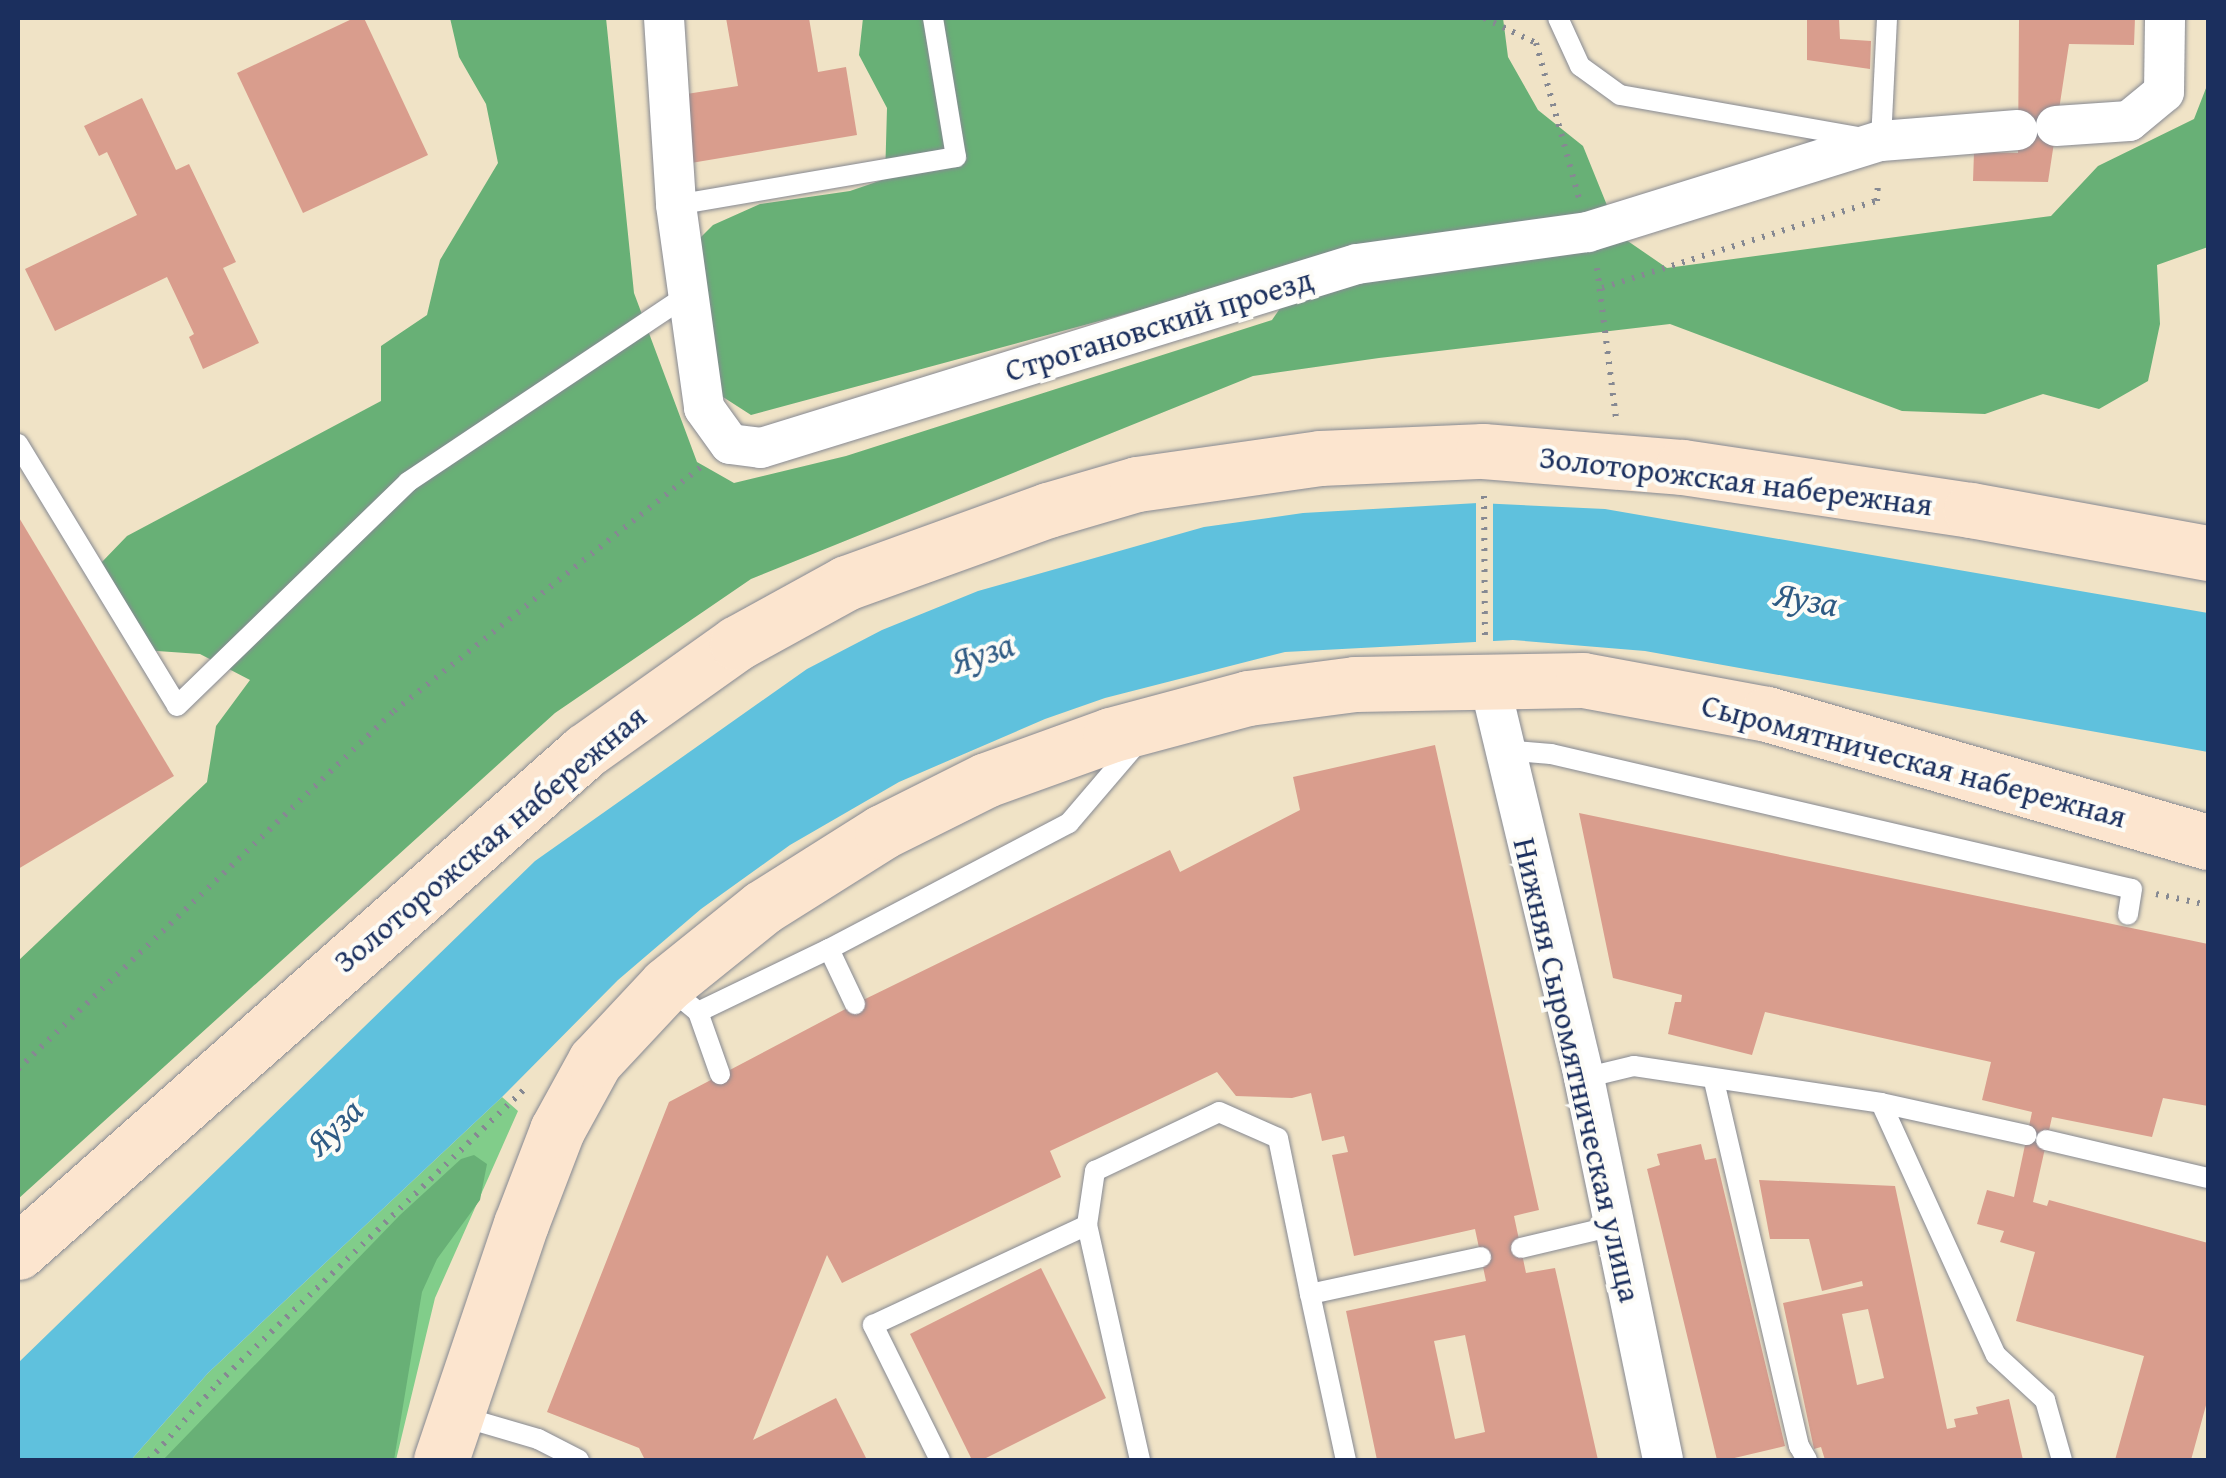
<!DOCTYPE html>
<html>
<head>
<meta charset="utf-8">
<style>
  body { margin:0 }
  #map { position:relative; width:2226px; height:1478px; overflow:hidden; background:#f0e3c6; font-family:"Gentium Book Plus",serif }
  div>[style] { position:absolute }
  .green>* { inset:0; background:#81cd8a }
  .forest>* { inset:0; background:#68b076 }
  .water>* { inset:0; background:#5fc1dd }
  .pier>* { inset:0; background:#f0e3c6; transform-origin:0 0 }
  .building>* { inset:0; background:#d99d8d }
  .path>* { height:6px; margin-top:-3px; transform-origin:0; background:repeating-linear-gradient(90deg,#868992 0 2.5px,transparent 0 10.5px) }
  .roads { filter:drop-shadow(0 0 2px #868992) drop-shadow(0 0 2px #868992) }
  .lane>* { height:20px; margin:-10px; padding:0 10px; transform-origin:10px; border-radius:10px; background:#fff }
  .street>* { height:40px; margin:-20px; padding:0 20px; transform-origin:20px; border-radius:20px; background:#fff }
  .secondary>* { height:55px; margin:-27.5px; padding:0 27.5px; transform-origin:27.5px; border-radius:27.5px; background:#fce5cf }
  span { translate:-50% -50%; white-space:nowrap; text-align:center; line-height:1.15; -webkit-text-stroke:8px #fdfcf7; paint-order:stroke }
  .street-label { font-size:32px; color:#1b2f5e }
  .water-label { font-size:35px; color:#2f5b84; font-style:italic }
  .frame { position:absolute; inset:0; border:20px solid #1b2f5e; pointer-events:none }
</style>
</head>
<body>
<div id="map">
  <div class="green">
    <i style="clip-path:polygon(502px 1097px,518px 1111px,435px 1298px,396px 1460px,131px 1460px,208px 1373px)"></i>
  </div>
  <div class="forest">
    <i style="clip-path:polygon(450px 18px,606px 18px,634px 293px,697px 462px,734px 483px,846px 456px,1272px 320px,1283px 304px,1270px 275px,751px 415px,681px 370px,675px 263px,713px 225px,760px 204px,850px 191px,885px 179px,887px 108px,859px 55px,863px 18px,1503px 18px,1508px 57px,1538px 110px,1583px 146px,1619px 235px,1667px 268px,2051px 216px,2098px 166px,2194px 119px,2208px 83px,2208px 247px,2157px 265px,2160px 324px,2148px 381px,2099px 409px,2043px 394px,1985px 414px,1902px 411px,1670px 324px,1379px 358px,1253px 376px,751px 579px,555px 713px,18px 1199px,18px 961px,207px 782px,216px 726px,250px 680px,200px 654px,143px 650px,100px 564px,127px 536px,381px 401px,381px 346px,427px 315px,440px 260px,498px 163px,486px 104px,459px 57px)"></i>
    <i style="clip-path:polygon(474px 1155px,487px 1164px,480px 1200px,437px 1259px,422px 1292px,394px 1460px,163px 1460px,400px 1215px,461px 1159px)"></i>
  </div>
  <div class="water">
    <i style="clip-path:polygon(1478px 503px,1605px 509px,2208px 613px,2208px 752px,1645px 651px,1513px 640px,1285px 652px,1105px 698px,1045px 719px,899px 782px,790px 845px,701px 909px,618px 980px,502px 1097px,208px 1373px,131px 1460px,18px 1460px,18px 1363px,535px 861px,807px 669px,882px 630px,978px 591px,1204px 527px,1303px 513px)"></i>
  </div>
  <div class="pier">
    <i style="left:1476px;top:498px;width:17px;height:148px"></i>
  </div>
  <div class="building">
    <i style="clip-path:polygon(354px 18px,364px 18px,428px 155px,303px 213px,237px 73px)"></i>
    <i style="clip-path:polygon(726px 18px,809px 18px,818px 72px,846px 67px,857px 135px,691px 163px,680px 95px,738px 86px)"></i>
    <i style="clip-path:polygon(1807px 18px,1839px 18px,1840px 39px,1871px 41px,1870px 69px,1807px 60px)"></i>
    <i style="clip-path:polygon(2019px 18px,2135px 18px,2134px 45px,2069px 44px,2048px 182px,1973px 181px,1974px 152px,2018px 153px)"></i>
    <i style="clip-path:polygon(142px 98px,176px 170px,189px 164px,236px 262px,223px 268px,259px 343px,203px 369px,189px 337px,194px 334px,167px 277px,55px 331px,25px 269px,137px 215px,107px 152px,99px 156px,84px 126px)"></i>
    <i style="clip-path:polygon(18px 516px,174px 776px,18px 869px)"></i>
    <i style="clip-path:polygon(evenodd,1435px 745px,1539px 1210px,1514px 1216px,1526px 1273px,1555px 1268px,1598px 1460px,1377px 1460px,1346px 1311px,1486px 1281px,1475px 1229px,1354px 1256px,1332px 1155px,1348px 1152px,1344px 1136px,1322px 1141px,1311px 1093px,1292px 1098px,1236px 1096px,1217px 1072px,1050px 1151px,1061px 1177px,842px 1283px,827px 1255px,753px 1440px,836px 1398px,867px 1460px,645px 1460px,639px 1448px,547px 1412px,669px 1102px,855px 1004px,1170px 850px,1180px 872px,1300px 810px,1293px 777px,1435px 745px,1465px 1335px,1485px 1432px,1455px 1439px,1434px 1341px,1465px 1335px)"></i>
    <i style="clip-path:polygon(1579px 813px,2208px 944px,2208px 1106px,2163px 1098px,2152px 1137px,2052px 1117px,2033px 1202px,2047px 1206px,2049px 1200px,2208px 1243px,2208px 1398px,2191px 1460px,2115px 1460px,2144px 1356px,2016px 1321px,2035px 1252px,2000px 1242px,2004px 1231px,1977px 1224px,1987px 1190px,2014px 1197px,2032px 1112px,1982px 1100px,1991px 1062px,1765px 1012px,1752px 1055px,1668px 1034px,1675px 1002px,1681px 1002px,1682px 995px,1613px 978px)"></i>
    <i style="clip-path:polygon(1701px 1144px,1705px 1160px,1716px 1158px,1785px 1446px,1726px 1460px,1717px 1460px,1647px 1169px,1660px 1165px,1657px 1154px)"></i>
    <i style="clip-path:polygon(evenodd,1759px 1180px,1895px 1186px,1947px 1429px,1956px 1427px,1954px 1419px,1978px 1414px,1976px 1407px,2009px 1399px,2023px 1460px,1825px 1460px,1821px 1447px,1814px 1449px,1783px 1303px,1863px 1286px,1862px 1281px,1822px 1291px,1809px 1239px,1770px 1239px,1759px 1180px,1868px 1309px,1884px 1378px,1857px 1385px,1842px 1314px,1868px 1309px)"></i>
    <i style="clip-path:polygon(1041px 1268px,1106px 1398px,982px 1460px,972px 1460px,910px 1334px)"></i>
  </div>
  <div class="path">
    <i style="left:1484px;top:18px;width:58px;rotate:25.7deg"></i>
    <i style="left:1536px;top:43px;width:161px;rotate:74.5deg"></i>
    <i style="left:1597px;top:268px;width:152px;rotate:82.8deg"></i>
    <i style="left:1602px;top:288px;width:288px;rotate:-17.6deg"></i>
    <i style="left:1877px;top:201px;width:20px;rotate:-87deg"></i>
    <i style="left:1484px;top:496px;width:143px;rotate:89.6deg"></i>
    <i style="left:2156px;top:894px;width:53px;rotate:11.9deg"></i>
    <i style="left:18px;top:1069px;width:519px;rotate:-43.6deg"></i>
    <i style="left:394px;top:711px;width:392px;rotate:-38.5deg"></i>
    <i style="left:149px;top:1460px;width:103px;rotate:-48.1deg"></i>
    <i style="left:218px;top:1383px;width:425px;rotate:-43.8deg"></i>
  </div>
  <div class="roads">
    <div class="lane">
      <i style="left:1558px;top:18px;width:53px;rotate:65.4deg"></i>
      <i style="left:1580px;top:66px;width:49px;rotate:35.9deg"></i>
      <i style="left:1620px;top:95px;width:265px;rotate:10deg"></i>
      <i style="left:1881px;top:141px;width:123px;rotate:-87.2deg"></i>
      <i style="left:676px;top:205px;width:284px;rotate:-9.7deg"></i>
      <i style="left:956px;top:157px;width:141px;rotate:-99.4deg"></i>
      <i style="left:18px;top:444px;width:306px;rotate:58.7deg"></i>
      <i style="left:177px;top:706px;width:322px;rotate:-44.1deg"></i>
      <i style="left:408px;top:482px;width:338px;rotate:-33.8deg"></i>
      <i style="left:1503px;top:750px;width:48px;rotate:4.8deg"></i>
      <i style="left:1551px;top:754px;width:596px;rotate:13.08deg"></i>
      <i style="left:2132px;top:889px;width:26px;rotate:99deg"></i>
      <i style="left:829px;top:949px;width:61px;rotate:64.7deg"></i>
      <i style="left:667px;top:986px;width:40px;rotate:40deg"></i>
      <i style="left:698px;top:1012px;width:145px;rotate:-25.7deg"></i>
      <i style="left:829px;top:949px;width:271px;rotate:-27.7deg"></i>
      <i style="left:1069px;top:823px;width:109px;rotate:-49.5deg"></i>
      <i style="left:698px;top:1012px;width:66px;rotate:70.5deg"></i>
      <i style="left:1584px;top:1078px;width:51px;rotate:-13.5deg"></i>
      <i style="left:1634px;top:1066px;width:250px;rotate:8.5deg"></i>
      <i style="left:1881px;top:1103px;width:149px;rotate:12.4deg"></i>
      <i style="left:1714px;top:1081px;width:375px;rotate:76.9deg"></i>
      <i style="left:1799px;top:1446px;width:16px;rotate:60deg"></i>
      <i style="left:1881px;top:1103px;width:277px;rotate:65.5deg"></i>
      <i style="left:1996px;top:1355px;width:67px;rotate:42.6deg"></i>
      <i style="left:2045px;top:1400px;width:62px;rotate:74.2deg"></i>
      <i style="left:2046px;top:1140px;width:166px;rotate:13.2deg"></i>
      <i style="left:1521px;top:1248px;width:95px;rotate:-13.4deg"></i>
      <i style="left:1310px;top:1294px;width:170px;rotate:77.8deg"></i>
      <i style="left:456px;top:1415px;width:85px;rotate:16.3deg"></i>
      <i style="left:538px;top:1439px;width:46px;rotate:27.1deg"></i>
      <i style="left:940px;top:1460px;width:151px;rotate:-116.4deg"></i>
      <i style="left:873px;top:1325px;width:236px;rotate:-25deg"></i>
      <i style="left:1140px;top:1460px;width:241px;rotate:-102.7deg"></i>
      <i style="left:1087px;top:1225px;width:55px;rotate:-81.6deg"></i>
      <i style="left:1095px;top:1171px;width:137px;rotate:-25.4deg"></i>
      <i style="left:1219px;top:1112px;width:64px;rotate:23.8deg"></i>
      <i style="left:1278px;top:1138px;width:159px;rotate:78.4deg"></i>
      <i style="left:1310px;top:1294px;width:175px;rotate:-12.2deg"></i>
    </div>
    <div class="street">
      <i style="left:664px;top:18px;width:187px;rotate:86.3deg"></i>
      <i style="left:676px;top:205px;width:205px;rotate:82.1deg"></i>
      <i style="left:704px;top:408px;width:44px;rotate:54.2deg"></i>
      <i style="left:730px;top:444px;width:31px;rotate:7deg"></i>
      <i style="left:761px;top:448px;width:624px;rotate:-17.16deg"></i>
      <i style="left:1357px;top:264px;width:233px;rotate:-7.9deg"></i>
      <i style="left:1588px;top:232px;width:307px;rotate:-17.3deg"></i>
      <i style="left:1881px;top:141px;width:137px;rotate:-4.6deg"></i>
      <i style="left:2056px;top:126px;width:73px;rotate:-3.9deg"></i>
      <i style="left:2129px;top:121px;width:45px;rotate:-39.6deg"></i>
      <i style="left:2164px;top:92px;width:74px;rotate:-89.2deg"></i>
      <i style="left:1489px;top:681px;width:408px;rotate:76.5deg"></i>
      <i style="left:1584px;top:1078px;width:390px;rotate:78.3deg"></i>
    </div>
    <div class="secondary">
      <i style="left:18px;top:1252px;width:757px;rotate:-41.46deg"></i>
      <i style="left:585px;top:751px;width:186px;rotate:-35.4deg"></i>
      <i style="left:737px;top:643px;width:124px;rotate:-28.8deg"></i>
      <i style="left:846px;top:583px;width:215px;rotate:-19.9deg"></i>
      <i style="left:1048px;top:510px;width:93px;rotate:-16.3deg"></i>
      <i style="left:1137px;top:484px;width:185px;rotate:-8.1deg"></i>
      <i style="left:1320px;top:458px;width:163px;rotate:-2.5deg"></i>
      <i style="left:1483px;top:451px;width:201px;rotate:4.6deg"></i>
      <i style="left:1683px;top:467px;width:291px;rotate:8.5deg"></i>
      <i style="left:1971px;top:510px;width:241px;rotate:10.3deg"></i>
      <i style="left:441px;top:1460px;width:249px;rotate:-71.3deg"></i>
      <i style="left:521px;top:1224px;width:101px;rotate:-69deg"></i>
      <i style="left:557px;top:1130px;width:79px;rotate:-61.2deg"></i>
      <i style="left:595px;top:1061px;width:104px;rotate:-46.9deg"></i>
      <i style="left:666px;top:985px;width:124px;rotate:-38.8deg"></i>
      <i style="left:763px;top:907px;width:141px;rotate:-32.2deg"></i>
      <i style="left:882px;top:832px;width:116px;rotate:-26.6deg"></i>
      <i style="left:986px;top:780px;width:132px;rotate:-19.9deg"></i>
      <i style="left:1110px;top:735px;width:143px;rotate:-15deg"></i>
      <i style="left:1248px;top:698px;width:108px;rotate:-7.5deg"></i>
      <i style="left:1355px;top:684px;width:228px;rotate:-1deg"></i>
      <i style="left:1583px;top:680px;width:187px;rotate:10.5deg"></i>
      <i style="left:1767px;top:714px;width:459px;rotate:16.2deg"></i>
    </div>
  </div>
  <div class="street-label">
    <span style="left:1159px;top:325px;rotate:-17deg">Строгановский проезд</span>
    <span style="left:1736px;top:481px;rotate:7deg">Золоторожская набережная</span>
    <span style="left:1914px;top:761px;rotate:15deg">Сыромятническая набережная</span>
    <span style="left:490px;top:839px;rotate:-40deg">Золоторожская набережная</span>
    <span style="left:1577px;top:1070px;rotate:77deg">Нижняя Сыромятническая улица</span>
  </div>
  <div class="water-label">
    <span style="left:1806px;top:599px;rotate:10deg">Яуза</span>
    <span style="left:982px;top:653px;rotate:-19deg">Яуза</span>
    <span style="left:334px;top:1127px;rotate:-45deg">Яуза</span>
  </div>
  <div class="frame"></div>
</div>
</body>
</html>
